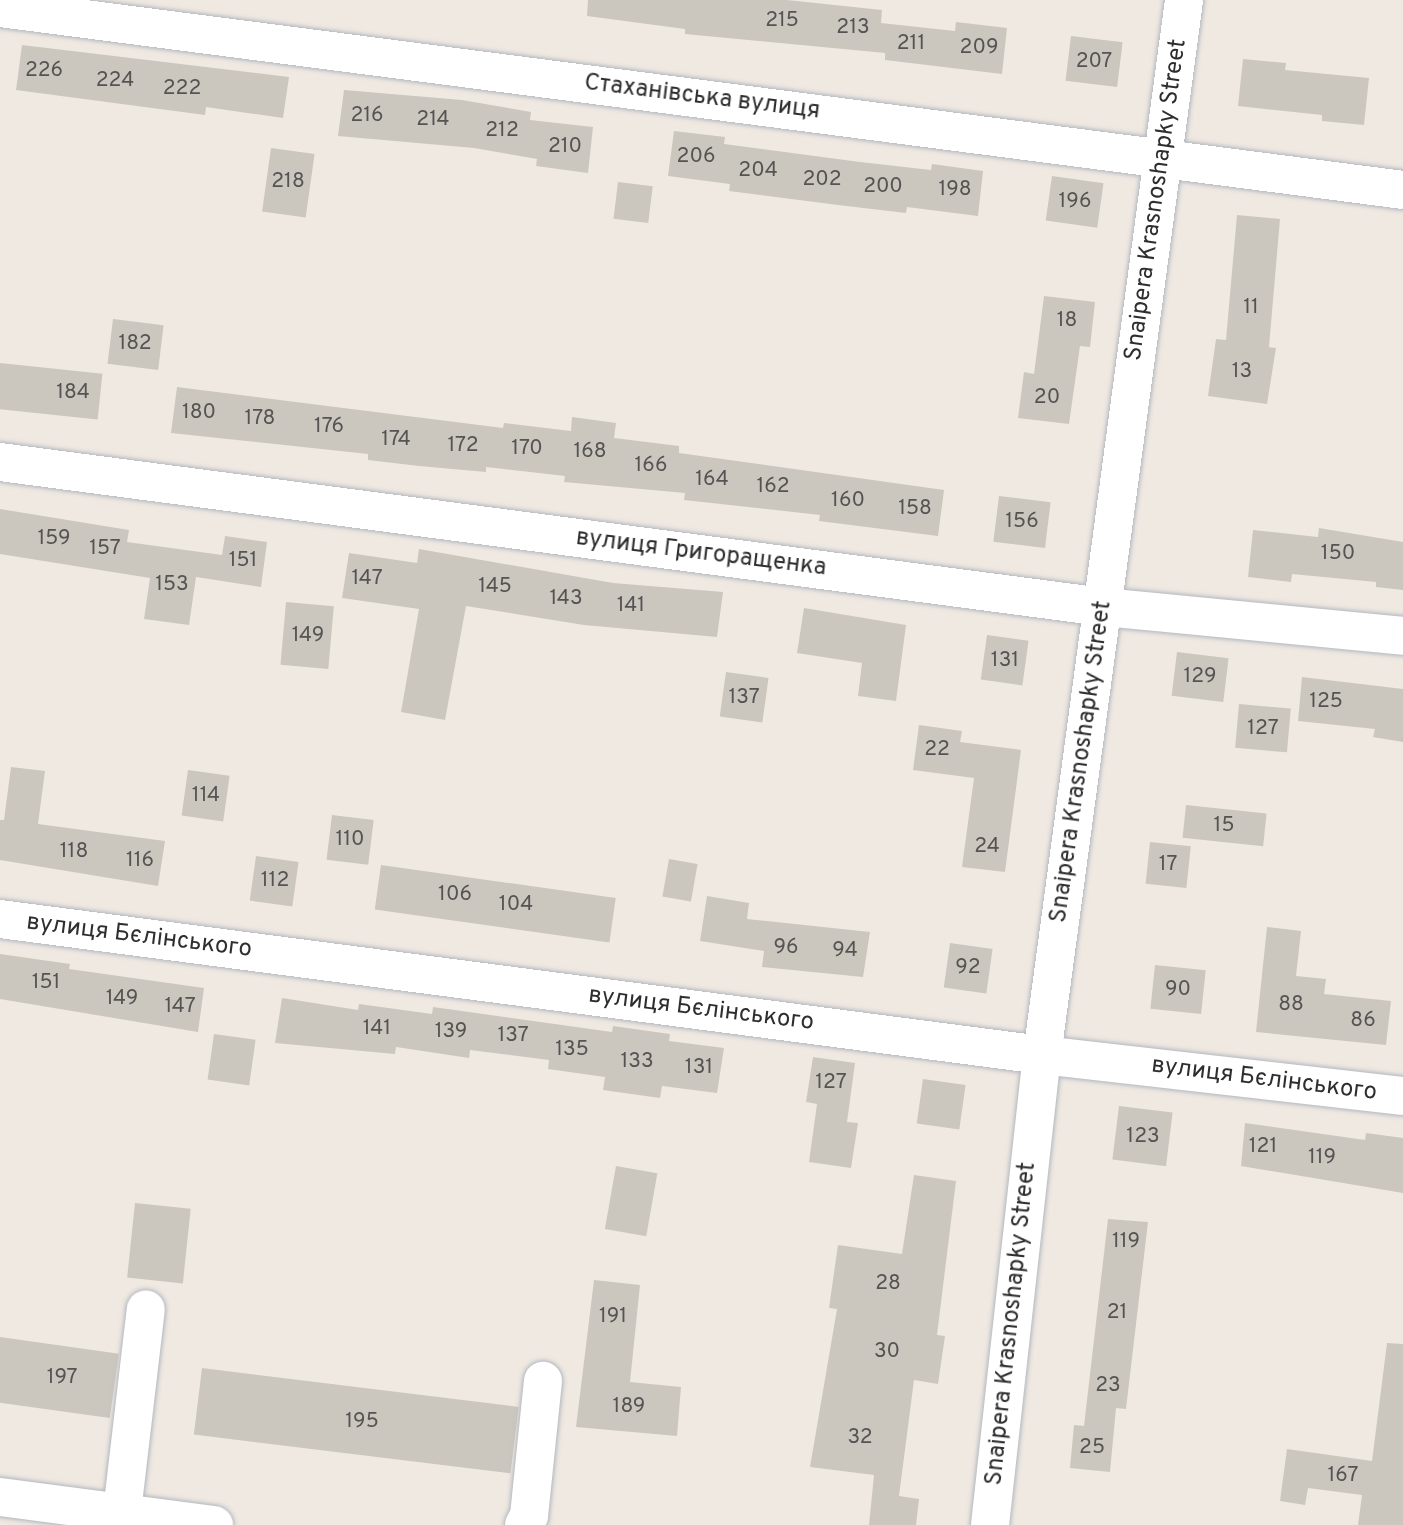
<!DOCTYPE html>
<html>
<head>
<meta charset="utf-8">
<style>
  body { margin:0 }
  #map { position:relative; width:1403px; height:1525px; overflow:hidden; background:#efe9e1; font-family:Overpass,sans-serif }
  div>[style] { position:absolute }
  .building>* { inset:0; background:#cbc7bf; transform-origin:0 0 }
  .roads { filter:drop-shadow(0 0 2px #b4b7c1) drop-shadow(0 0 2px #b4b7c1) }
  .minor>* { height:38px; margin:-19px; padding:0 19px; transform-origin:19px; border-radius:19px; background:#fff }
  span { translate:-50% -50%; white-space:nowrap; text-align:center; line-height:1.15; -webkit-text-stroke:5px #fff; paint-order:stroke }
  .number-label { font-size:21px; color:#555452 }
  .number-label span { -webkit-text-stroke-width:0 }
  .street-label { font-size:24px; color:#2e2e2e }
</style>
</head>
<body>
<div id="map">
  <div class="building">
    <i style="clip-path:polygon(588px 0,787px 0,882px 10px,881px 23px,955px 31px,956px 22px,1007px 28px,1002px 74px,885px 60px,885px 53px,685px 34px,685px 29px,587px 16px)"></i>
    <i style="left:1071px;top:36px;width:52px;height:45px;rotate:7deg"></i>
    <i style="clip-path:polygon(22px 45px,289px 77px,283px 118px,206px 107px,205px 115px,16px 90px)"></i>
    <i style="clip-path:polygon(1243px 59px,1286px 63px,1285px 70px,1369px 78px,1364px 125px,1322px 121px,1322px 115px,1238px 106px)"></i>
    <i style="clip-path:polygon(344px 90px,462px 100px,531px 112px,530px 120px,593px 127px,588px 173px,536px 166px,537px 159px,474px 148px,338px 136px)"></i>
    <i style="clip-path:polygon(674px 131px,725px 137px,724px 144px,860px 162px,931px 170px,932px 164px,983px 171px,978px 216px,907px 207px,906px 213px,838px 205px,729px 191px,730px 184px,668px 176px)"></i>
    <i style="left:271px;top:148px;width:44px;height:64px;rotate:8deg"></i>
    <i style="left:1052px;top:176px;width:52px;height:45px;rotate:8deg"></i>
    <i style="left:618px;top:182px;width:35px;height:37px;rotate:7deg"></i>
    <i style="clip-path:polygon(1237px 215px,1280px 219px,1269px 347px,1276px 348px,1267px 404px,1208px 396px,1216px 339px,1226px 340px)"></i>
    <i style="clip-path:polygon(1044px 296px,1095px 302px,1090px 347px,1080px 346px,1069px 424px,1018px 418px,1024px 372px,1034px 374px)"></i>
    <i style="left:113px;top:319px;width:51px;height:45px;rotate:7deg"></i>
    <i style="left:0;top:363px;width:103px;height:46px;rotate:6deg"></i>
    <i style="clip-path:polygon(177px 387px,503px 428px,504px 423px,571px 431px,572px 417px,616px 423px,614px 438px,679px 446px,679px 453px,944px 490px,938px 536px,819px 521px,820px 515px,684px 500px,685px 493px,564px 482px,565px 476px,486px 467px,486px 472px,419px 466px,368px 460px,368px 454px,171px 433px)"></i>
    <i style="left:999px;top:496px;width:52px;height:46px;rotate:7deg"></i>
    <i style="clip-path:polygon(0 509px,129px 530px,127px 542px,222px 555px,225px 536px,267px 542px,261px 587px,196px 577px,189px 625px,144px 619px,150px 578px,0 554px)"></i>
    <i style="clip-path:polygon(1319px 528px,1403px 542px,1403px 590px,1376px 587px,1376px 582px,1292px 574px,1291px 582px,1248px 577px,1253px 530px,1318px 537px)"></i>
    <i style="clip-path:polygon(419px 549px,613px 583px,723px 592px,717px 637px,584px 625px,466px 606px,445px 720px,401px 712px,419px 609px,342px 598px,349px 553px,417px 563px)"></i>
    <i style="left:286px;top:602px;width:48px;height:63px;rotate:5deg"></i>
    <i style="clip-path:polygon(804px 608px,906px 625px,896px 701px,858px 696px,862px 663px,797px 653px)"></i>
    <i style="left:987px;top:635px;width:42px;height:45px;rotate:8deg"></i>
    <i style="left:1177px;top:652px;width:52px;height:44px;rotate:7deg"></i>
    <i style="left:726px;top:672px;width:43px;height:45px;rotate:8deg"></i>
    <i style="clip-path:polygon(1302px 677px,1403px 689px,1403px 742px,1373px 737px,1375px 729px,1298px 721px)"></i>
    <i style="left:1239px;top:704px;width:52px;height:44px;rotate:5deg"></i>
    <i style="clip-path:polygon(919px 725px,962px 731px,960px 742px,1021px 750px,1005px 872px,962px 867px,974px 778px,913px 770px)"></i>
    <i style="clip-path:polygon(11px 767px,45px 771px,38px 824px,165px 841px,158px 886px,0 860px,0 820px,4px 820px)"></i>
    <i style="left:188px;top:770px;width:42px;height:46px;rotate:8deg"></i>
    <i style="left:1186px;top:805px;width:81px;height:33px;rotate:6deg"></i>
    <i style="left:332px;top:815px;width:42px;height:45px;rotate:7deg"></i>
    <i style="left:1150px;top:842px;width:41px;height:42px;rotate:6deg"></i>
    <i style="left:256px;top:856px;width:43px;height:45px;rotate:8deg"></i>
    <i style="left:669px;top:859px;width:29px;height:38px;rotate:10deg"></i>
    <i style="left:381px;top:865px;width:237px;height:45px;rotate:8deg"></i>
    <i style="clip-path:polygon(707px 896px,749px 903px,747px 919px,870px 932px,863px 977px,762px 967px,764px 951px,700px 941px)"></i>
    <i style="clip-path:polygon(1267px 927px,1301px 931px,1296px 976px,1326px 979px,1324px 994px,1391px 1001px,1386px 1045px,1256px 1032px)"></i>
    <i style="left:950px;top:943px;width:43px;height:45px;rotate:8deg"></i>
    <i style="clip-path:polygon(0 954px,70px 964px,69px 969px,204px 988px,198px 1032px,0 999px)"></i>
    <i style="left:1155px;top:965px;width:51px;height:44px;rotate:6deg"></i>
    <i style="clip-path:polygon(282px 998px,358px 1010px,359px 1004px,432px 1014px,433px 1007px,612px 1032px,613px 1026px,670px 1034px,669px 1041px,724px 1048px,717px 1093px,662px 1086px,660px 1098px,603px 1090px,605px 1077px,548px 1069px,549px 1060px,470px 1050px,469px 1058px,396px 1047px,395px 1054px,275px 1043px)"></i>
    <i style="left:214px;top:1034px;width:42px;height:46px;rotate:8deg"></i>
    <i style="clip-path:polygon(813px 1057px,855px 1063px,847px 1122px,858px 1123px,851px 1168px,809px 1162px,817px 1104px,806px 1102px)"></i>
    <i style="left:923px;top:1079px;width:43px;height:45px;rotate:8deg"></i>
    <i style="left:1119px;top:1106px;width:54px;height:54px;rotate:7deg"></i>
    <i style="clip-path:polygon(1245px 1123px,1365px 1140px,1366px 1133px,1403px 1138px,1403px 1193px,1241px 1166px)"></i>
    <i style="left:616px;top:1166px;width:42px;height:64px;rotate:10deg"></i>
    <i style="clip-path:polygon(914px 1175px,956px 1181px,937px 1335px,945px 1336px,938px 1384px,914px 1380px,899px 1496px,919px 1499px,916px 1525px,869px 1525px,874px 1475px,810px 1467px,837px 1309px,829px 1308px,838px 1245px,902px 1254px)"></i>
    <i style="left:135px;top:1203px;width:56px;height:75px;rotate:6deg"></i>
    <i style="clip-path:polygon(1108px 1219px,1148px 1222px,1126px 1409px,1116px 1408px,1110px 1472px,1070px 1468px,1074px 1425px,1084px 1426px)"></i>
    <i style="clip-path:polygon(594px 1280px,640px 1285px,630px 1382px,681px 1387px,677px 1436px,576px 1427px)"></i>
    <i style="left:0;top:1337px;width:120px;height:65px;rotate:8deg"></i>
    <i style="clip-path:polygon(1387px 1343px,1403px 1344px,1403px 1525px,1358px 1525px,1362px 1495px,1308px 1488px,1305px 1505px,1280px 1501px,1287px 1449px,1372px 1461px)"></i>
    <i style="left:202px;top:1368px;width:319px;height:67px;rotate:7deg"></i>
  </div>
  <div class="roads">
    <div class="minor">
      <i style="left:0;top:8px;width:1415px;rotate:7.39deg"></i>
      <i style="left:0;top:462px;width:1112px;rotate:7.49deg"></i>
      <i style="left:1103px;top:607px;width:301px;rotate:5.5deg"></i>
      <i style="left:0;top:919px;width:1051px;rotate:7.44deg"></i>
      <i style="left:1042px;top:1055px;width:363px;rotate:6.5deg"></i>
      <i style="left:0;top:1497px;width:216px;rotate:7.5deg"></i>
      <i style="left:122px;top:1512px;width:204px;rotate:-83.3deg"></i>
      <i style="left:524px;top:1525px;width:10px;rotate:-61deg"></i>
      <i style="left:529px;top:1516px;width:136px;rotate:-84.1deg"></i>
      <i style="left:990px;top:1525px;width:473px;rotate:-83.7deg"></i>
      <i style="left:1042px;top:1055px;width:1065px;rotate:-82.33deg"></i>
    </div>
  </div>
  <div class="number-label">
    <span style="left:782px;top:21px">215</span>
    <span style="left:853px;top:28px">213</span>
    <span style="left:911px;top:44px">211</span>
    <span style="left:979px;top:48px">209</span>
    <span style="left:1094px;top:62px">207</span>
    <span style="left:44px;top:71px">226</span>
    <span style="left:115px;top:81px">224</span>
    <span style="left:182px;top:89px">222</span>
    <span style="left:367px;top:116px">216</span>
    <span style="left:433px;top:120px">214</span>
    <span style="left:502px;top:131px">212</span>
    <span style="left:565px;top:147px">210</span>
    <span style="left:696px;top:157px">206</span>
    <span style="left:758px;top:171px">204</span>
    <span style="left:822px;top:180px">202</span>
    <span style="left:288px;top:182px">218</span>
    <span style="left:883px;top:187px">200</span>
    <span style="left:955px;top:190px">198</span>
    <span style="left:1075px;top:202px">196</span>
    <span style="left:1251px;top:308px">11</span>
    <span style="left:1067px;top:321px">18</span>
    <span style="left:135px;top:344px">182</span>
    <span style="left:1242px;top:372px">13</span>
    <span style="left:73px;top:393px">184</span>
    <span style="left:1047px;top:398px">20</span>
    <span style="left:199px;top:413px">180</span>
    <span style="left:260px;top:419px">178</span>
    <span style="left:329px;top:427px">176</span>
    <span style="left:396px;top:440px">174</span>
    <span style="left:463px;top:446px">172</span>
    <span style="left:527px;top:449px">170</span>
    <span style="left:590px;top:452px">168</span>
    <span style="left:651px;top:466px">166</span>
    <span style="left:712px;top:480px">164</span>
    <span style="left:773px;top:487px">162</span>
    <span style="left:848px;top:501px">160</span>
    <span style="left:915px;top:509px">158</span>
    <span style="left:1022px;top:522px">156</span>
    <span style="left:54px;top:539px">159</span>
    <span style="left:105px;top:549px">157</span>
    <span style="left:1338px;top:554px">150</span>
    <span style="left:243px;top:561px">151</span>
    <span style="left:367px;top:579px">147</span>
    <span style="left:172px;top:585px">153</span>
    <span style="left:495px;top:587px">145</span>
    <span style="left:566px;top:599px">143</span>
    <span style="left:631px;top:606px">141</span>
    <span style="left:308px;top:636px">149</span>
    <span style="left:1005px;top:661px">131</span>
    <span style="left:1200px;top:677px">129</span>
    <span style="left:744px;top:698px">137</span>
    <span style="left:1326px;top:702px">125</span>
    <span style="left:1263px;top:729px">127</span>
    <span style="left:937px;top:750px">22</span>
    <span style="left:206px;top:796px">114</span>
    <span style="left:1224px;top:826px">15</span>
    <span style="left:350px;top:840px">110</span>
    <span style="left:987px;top:847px">24</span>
    <span style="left:74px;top:852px">118</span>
    <span style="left:140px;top:861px">116</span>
    <span style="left:1168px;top:865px">17</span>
    <span style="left:275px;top:881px">112</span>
    <span style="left:455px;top:895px">106</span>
    <span style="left:516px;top:905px">104</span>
    <span style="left:786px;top:948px">96</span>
    <span style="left:845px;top:951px">94</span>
    <span style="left:968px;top:968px">92</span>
    <span style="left:46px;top:983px">151</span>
    <span style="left:1178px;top:990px">90</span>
    <span style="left:122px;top:999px">149</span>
    <span style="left:1291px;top:1005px">88</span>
    <span style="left:180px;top:1007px">147</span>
    <span style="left:1363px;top:1021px">86</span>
    <span style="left:377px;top:1029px">141</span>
    <span style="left:451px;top:1032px">139</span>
    <span style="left:513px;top:1036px">137</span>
    <span style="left:572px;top:1050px">135</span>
    <span style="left:637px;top:1062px">133</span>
    <span style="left:699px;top:1068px">131</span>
    <span style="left:831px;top:1083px">127</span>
    <span style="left:1143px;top:1137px">123</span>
    <span style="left:1263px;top:1147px">121</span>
    <span style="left:1322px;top:1158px">119</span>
    <span style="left:1126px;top:1242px">119</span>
    <span style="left:888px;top:1284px">28</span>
    <span style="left:1117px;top:1313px">21</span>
    <span style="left:613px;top:1317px">191</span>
    <span style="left:887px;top:1352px">30</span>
    <span style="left:62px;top:1378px">197</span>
    <span style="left:1108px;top:1386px">23</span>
    <span style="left:629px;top:1407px">189</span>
    <span style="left:362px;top:1422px">195</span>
    <span style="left:860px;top:1438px">32</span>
    <span style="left:1092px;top:1448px">25</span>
    <span style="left:1343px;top:1476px">167</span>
  </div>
  <div class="street-label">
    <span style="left:702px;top:98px;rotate:7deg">Стаханівська вулиця</span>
    <span style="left:1157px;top:200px;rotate:-82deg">Snaipera Krasnoshapky Street</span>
    <span style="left:701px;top:554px;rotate:7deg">вулиця Григоращенка</span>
    <span style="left:1082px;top:762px;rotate:-82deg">Snaipera Krasnoshapky Street</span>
    <span style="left:139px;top:937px;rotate:7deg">вулиця Бєлінського</span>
    <span style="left:701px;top:1010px;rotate:7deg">вулиця Бєлінського</span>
    <span style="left:1264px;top:1080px;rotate:7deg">вулиця Бєлінського</span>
    <span style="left:1012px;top:1324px;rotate:-84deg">Snaipera Krasnoshapky Street</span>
  </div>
</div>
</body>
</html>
